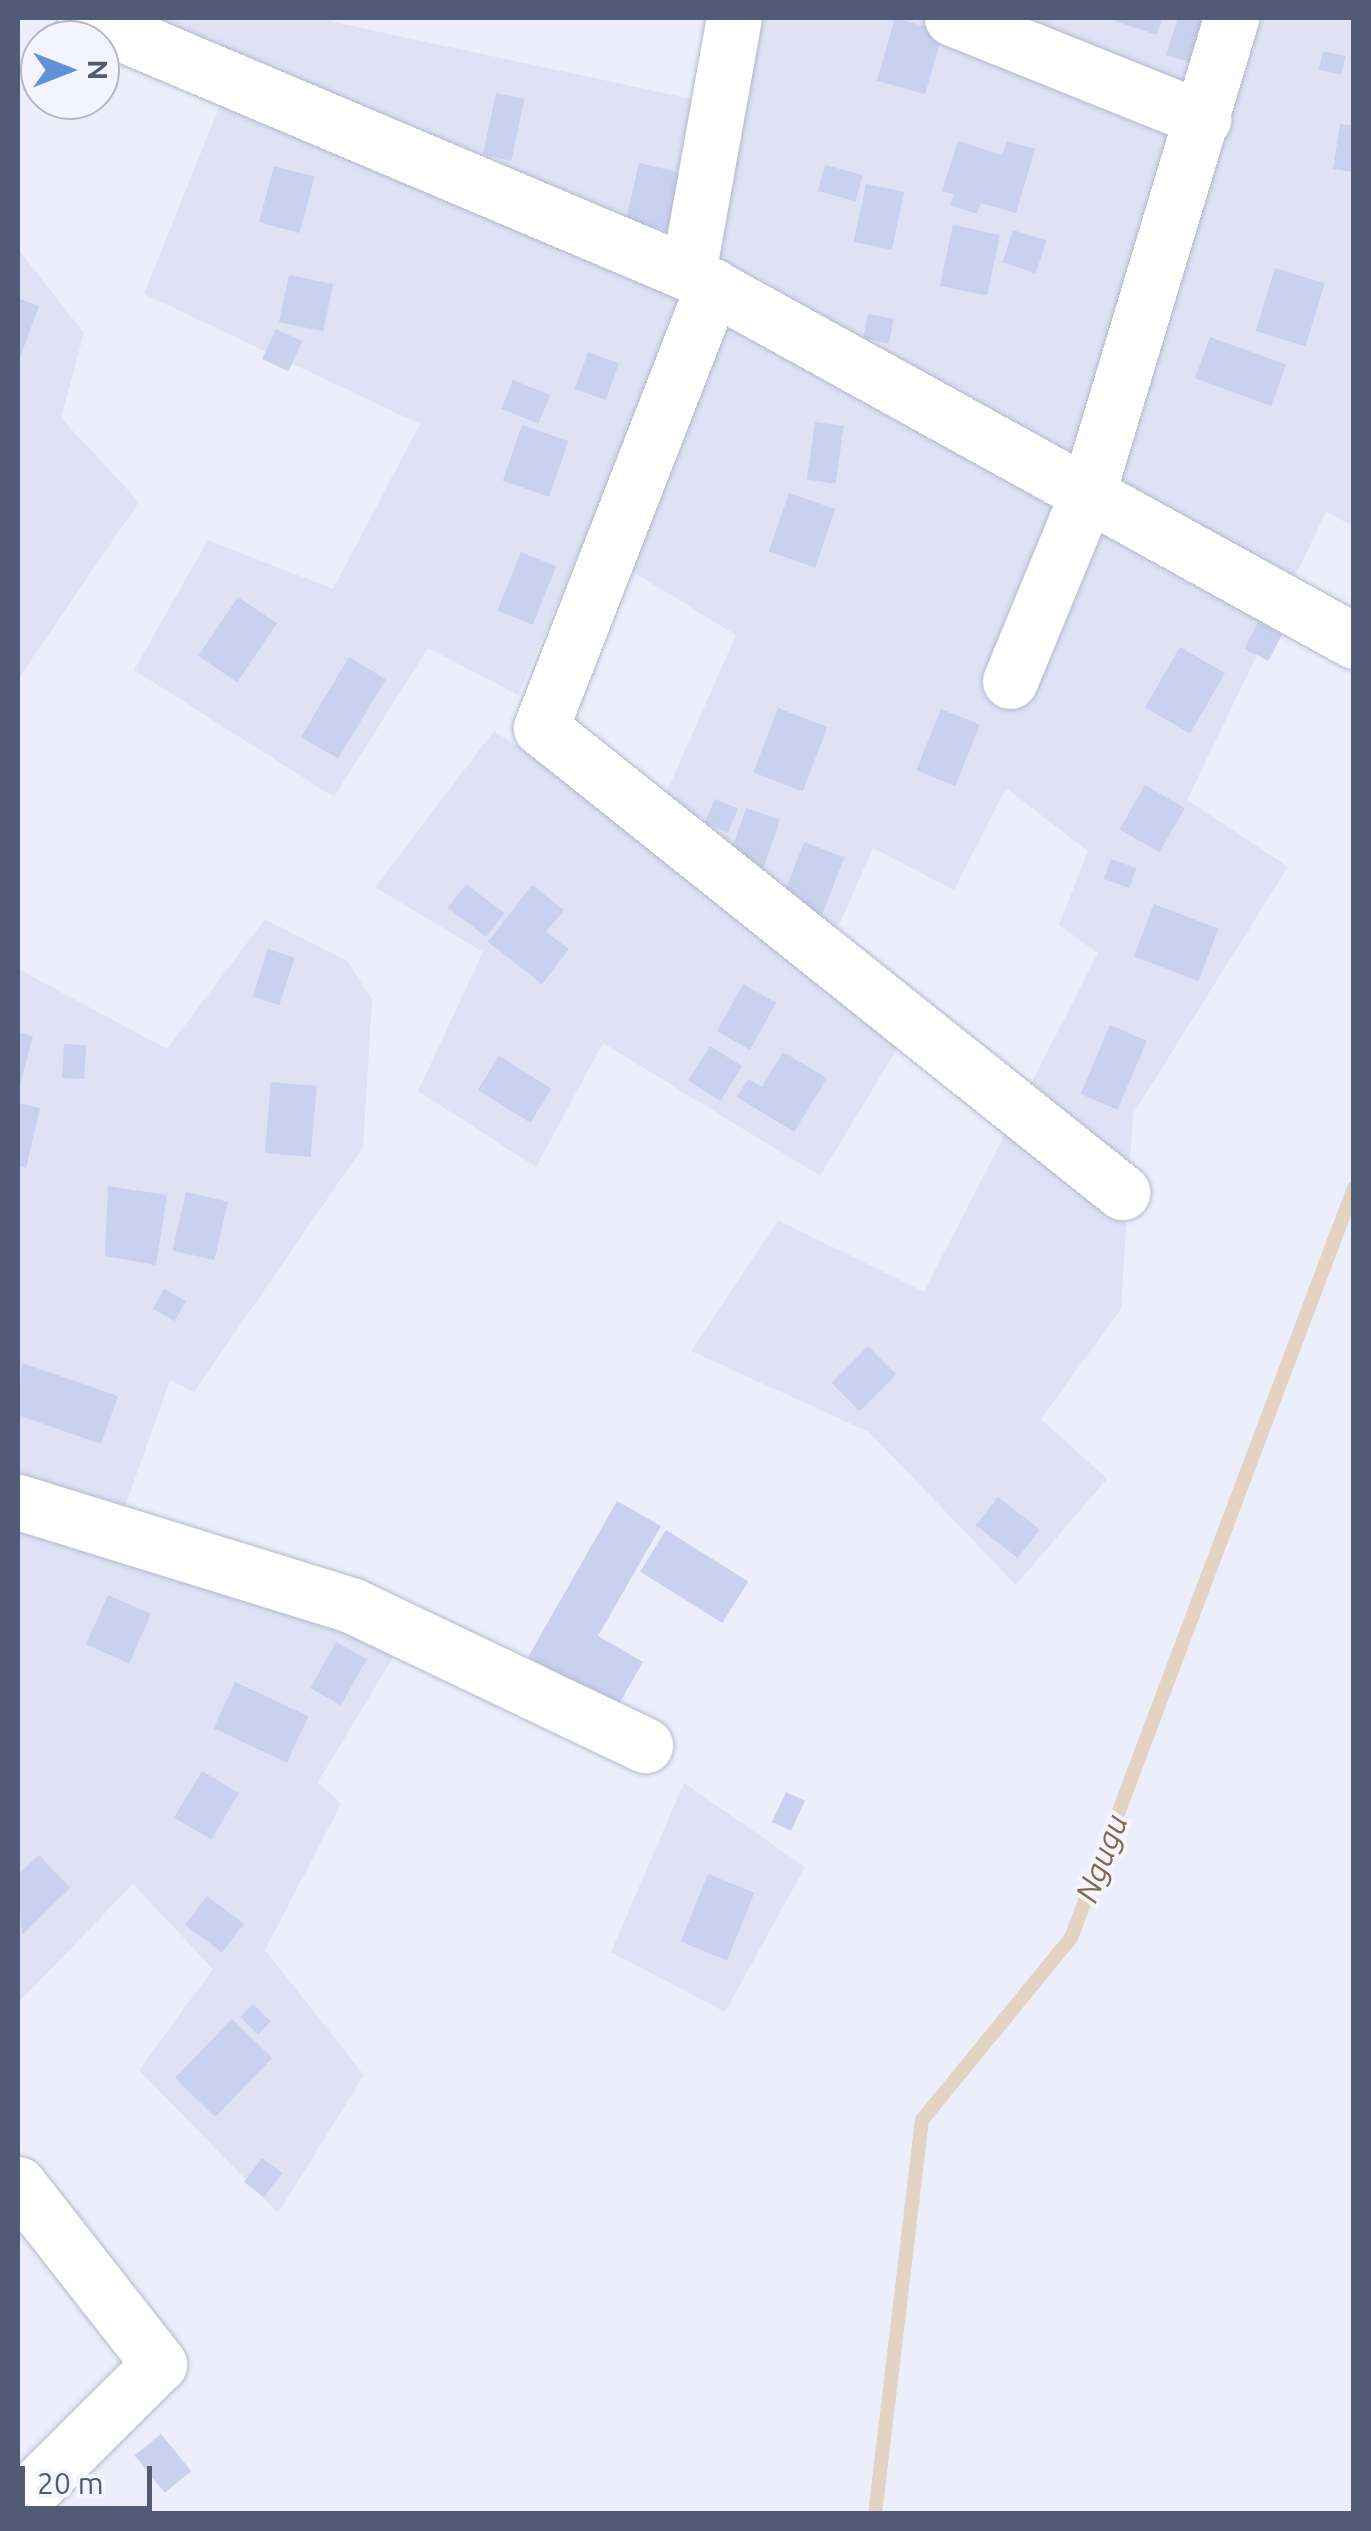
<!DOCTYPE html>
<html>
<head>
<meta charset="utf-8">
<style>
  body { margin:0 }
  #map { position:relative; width:1371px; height:2531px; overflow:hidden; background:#edeefb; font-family:Ubuntu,sans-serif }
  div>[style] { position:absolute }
  .residential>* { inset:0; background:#dfe1f4 }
  .stream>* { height:14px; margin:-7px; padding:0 7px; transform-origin:7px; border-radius:7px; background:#e3d3c3 }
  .building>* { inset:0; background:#c8d1ee; transform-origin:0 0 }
  .roads { filter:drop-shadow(0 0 2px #b3b8cd) drop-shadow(0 0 2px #b3b8cd) }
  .minor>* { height:55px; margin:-27.5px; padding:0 27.5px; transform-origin:27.5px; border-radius:27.5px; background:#fff }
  span { translate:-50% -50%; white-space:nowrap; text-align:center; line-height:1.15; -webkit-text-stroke:8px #f4f4fe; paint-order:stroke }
  .water-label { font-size:32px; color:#856a4d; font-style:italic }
  .frame { position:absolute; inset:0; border:20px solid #525b75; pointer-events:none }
  .north { position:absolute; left:20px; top:20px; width:100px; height:100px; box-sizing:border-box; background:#f4f4fe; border:2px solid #b3b7c7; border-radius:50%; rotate:90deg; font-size:28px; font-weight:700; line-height:40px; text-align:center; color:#525b75 }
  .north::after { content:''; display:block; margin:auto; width:35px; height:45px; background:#6191d7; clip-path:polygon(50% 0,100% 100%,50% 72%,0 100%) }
  .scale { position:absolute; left:20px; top:2466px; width:132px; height:45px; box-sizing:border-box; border:5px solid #525b75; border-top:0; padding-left:12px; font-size:30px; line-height:35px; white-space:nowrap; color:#525b75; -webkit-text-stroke:8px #f4f4fe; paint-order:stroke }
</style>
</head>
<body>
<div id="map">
  <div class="residential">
    <i style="clip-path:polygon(141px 18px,315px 18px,743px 110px,760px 18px,1353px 18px,1353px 526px,1326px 512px,1187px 800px,1288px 867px,1133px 1114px,1121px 1309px,1041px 1419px,1107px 1479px,1016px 1585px,869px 1432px,691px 1351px,778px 1220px,924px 1292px,1098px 953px,1059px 925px,1088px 851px,1006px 788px,954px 890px,873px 848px,820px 968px,909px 1029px,820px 1176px,603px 1043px,536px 1167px,418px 1091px,483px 952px,375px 887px,494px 731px,648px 834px,736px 635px,584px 542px,518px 695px,428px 648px,334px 797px,134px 670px,208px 540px,333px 589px,420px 424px,144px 294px,237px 63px)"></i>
    <i style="clip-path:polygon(18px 249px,84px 333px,61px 418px,139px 502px,18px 679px)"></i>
    <i style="clip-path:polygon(265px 919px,347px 961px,372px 1000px,363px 1147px,194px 1392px,170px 1380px,119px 1523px,404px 1639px,318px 1782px,341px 1804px,265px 1950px,364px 2075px,278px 2213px,139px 2070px,213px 1969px,133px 1884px,18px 2003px,18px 969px,167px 1049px)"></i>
    <i style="clip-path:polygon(684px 1783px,805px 1867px,725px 2012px,611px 1952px)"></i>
  </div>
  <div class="stream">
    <i style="left:875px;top:2514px;width:397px;rotate:-83.2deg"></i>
    <i style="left:922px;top:2120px;width:235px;rotate:-50.7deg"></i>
    <i style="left:1071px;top:1938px;width:802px;rotate:-69.33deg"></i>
  </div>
  <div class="building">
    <i style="left:895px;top:18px;width:50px;height:65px;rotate:16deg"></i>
    <i style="clip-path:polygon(1106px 18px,1162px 18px,1157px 35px)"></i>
    <i style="clip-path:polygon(1178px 18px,1202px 19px,1189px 62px,1166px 55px)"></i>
    <i style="left:1323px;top:51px;width:23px;height:19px;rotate:13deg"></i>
    <i style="left:496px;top:93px;width:29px;height:63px;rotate:12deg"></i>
    <i style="clip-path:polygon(1340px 124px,1354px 126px,1354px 172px,1333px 169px)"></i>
    <i style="clip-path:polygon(958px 141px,1002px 155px,1007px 141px,1035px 149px,1016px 213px,981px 203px,977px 214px,950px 205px,954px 194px,942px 191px)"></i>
    <i style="left:639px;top:163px;width:43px;height:59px;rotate:13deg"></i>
    <i style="left:825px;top:165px;width:39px;height:27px;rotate:15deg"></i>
    <i style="left:274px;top:166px;width:42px;height:58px;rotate:15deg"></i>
    <i style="left:866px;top:184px;width:39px;height:59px;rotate:12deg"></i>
    <i style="left:953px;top:225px;width:48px;height:62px;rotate:12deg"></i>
    <i style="left:1013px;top:230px;width:35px;height:34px;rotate:18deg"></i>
    <i style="left:1275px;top:268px;width:52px;height:66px;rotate:17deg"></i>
    <i style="left:289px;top:275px;width:45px;height:48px;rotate:12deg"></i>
    <i style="clip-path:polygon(18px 298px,39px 306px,18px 363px)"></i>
    <i style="left:868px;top:314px;width:26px;height:25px;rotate:11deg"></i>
    <i style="left:276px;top:329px;width:29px;height:33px;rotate:25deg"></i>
    <i style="left:1210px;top:337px;width:81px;height:44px;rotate:20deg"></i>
    <i style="left:588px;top:352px;width:33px;height:39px;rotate:20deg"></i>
    <i style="left:513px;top:380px;width:40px;height:31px;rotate:22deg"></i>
    <i style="left:815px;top:422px;width:29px;height:58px;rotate:8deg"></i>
    <i style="left:522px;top:425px;width:49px;height:59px;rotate:19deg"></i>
    <i style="left:789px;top:493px;width:49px;height:62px;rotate:19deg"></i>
    <i style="left:521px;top:552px;width:38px;height:63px;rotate:22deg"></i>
    <i style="left:238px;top:597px;width:47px;height:71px;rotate:34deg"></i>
    <i style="left:1258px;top:622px;width:27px;height:30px;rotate:27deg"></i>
    <i style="left:1180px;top:647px;width:52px;height:70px;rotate:30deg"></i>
    <i style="left:349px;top:657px;width:43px;height:93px;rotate:31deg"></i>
    <i style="left:778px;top:708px;width:53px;height:69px;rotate:21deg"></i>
    <i style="left:941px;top:709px;width:42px;height:66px;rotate:22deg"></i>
    <i style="left:1145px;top:785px;width:46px;height:51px;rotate:30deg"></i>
    <i style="left:715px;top:799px;width:25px;height:26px;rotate:23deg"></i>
    <i style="left:746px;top:808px;width:36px;height:55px;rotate:19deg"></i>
    <i style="left:804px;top:842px;width:43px;height:66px;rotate:21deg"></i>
    <i style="left:1111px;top:859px;width:27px;height:21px;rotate:20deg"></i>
    <i style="left:466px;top:884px;width:48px;height:30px;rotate:37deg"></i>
    <i style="clip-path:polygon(532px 885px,564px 910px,546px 932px,569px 949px,542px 984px,488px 942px)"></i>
    <i style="left:1154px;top:904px;width:69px;height:56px;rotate:21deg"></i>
    <i style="left:268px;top:949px;width:28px;height:50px;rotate:18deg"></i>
    <i style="left:743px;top:984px;width:38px;height:54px;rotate:29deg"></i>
    <i style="left:1110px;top:1025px;width:40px;height:75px;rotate:23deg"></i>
    <i style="clip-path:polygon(18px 1032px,33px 1036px,19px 1088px,18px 1088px)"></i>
    <i style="left:64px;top:1044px;width:22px;height:34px;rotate:3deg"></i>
    <i style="left:710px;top:1046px;width:38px;height:41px;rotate:32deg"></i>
    <i style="clip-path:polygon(783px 1052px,827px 1078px,794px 1132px,737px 1097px,748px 1079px,762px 1087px)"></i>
    <i style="left:499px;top:1056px;width:62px;height:40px;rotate:32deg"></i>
    <i style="left:271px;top:1082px;width:46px;height:71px;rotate:5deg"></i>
    <i style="clip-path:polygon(18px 1103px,40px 1108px,26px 1168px,18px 1166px)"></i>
    <i style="clip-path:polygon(108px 1186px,167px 1195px,156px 1265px,105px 1256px)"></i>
    <i style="left:186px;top:1192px;width:43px;height:60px;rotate:13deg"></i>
    <i style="left:164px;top:1289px;width:25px;height:23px;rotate:29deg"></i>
    <i style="left:868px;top:1346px;width:40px;height:52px;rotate:45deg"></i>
    <i style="clip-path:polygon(22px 1363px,118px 1396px,101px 1444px,18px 1415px)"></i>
    <i style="left:998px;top:1497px;width:53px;height:36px;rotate:38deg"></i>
    <i style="clip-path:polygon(617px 1501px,661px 1526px,598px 1636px,643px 1662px,617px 1707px,528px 1657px)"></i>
    <i style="left:666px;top:1530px;width:97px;height:49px;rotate:32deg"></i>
    <i style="left:108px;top:1595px;width:47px;height:54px;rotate:24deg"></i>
    <i style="left:336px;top:1642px;width:35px;height:53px;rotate:29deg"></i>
    <i style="left:235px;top:1682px;width:81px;height:51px;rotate:25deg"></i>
    <i style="left:202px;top:1771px;width:43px;height:54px;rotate:31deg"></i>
    <i style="left:786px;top:1792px;width:21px;height:33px;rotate:25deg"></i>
    <i style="clip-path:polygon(39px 1855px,70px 1888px,22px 1935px,18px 1875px)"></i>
    <i style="left:708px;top:1874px;width:50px;height:73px;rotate:22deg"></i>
    <i style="left:207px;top:1896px;width:46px;height:36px;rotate:37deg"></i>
    <i style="left:253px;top:2004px;width:25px;height:18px;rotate:45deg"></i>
    <i style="left:232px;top:2019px;width:56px;height:82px;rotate:44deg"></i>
    <i style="left:262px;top:2158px;width:25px;height:30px;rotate:37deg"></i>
    <i style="left:161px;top:2434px;width:48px;height:34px;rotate:51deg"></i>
  </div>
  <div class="roads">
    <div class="minor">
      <i style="left:85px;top:18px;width:655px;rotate:22.92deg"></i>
      <i style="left:688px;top:273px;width:761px;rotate:28.92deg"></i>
      <i style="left:952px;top:18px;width:271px;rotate:21.9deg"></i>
      <i style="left:688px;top:273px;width:259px;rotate:-79.8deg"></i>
      <i style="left:713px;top:286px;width:474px;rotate:111.3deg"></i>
      <i style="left:541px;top:728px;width:744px;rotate:38.61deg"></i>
      <i style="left:1010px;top:681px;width:208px;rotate:-67.6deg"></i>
      <i style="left:1089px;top:489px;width:492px;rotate:-73.2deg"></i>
      <i style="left:18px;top:1502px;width:349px;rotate:17.2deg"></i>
      <i style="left:351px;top:1605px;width:326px;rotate:25.5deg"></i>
      <i style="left:18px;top:2184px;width:229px;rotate:51.9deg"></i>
      <i style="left:159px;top:2364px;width:199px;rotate:135.2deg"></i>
    </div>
  </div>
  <div class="water-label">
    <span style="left:1101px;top:1858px;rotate:-69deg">Ngugu</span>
  </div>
  <div class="frame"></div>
  <div class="north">N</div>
  <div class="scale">20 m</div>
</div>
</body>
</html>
